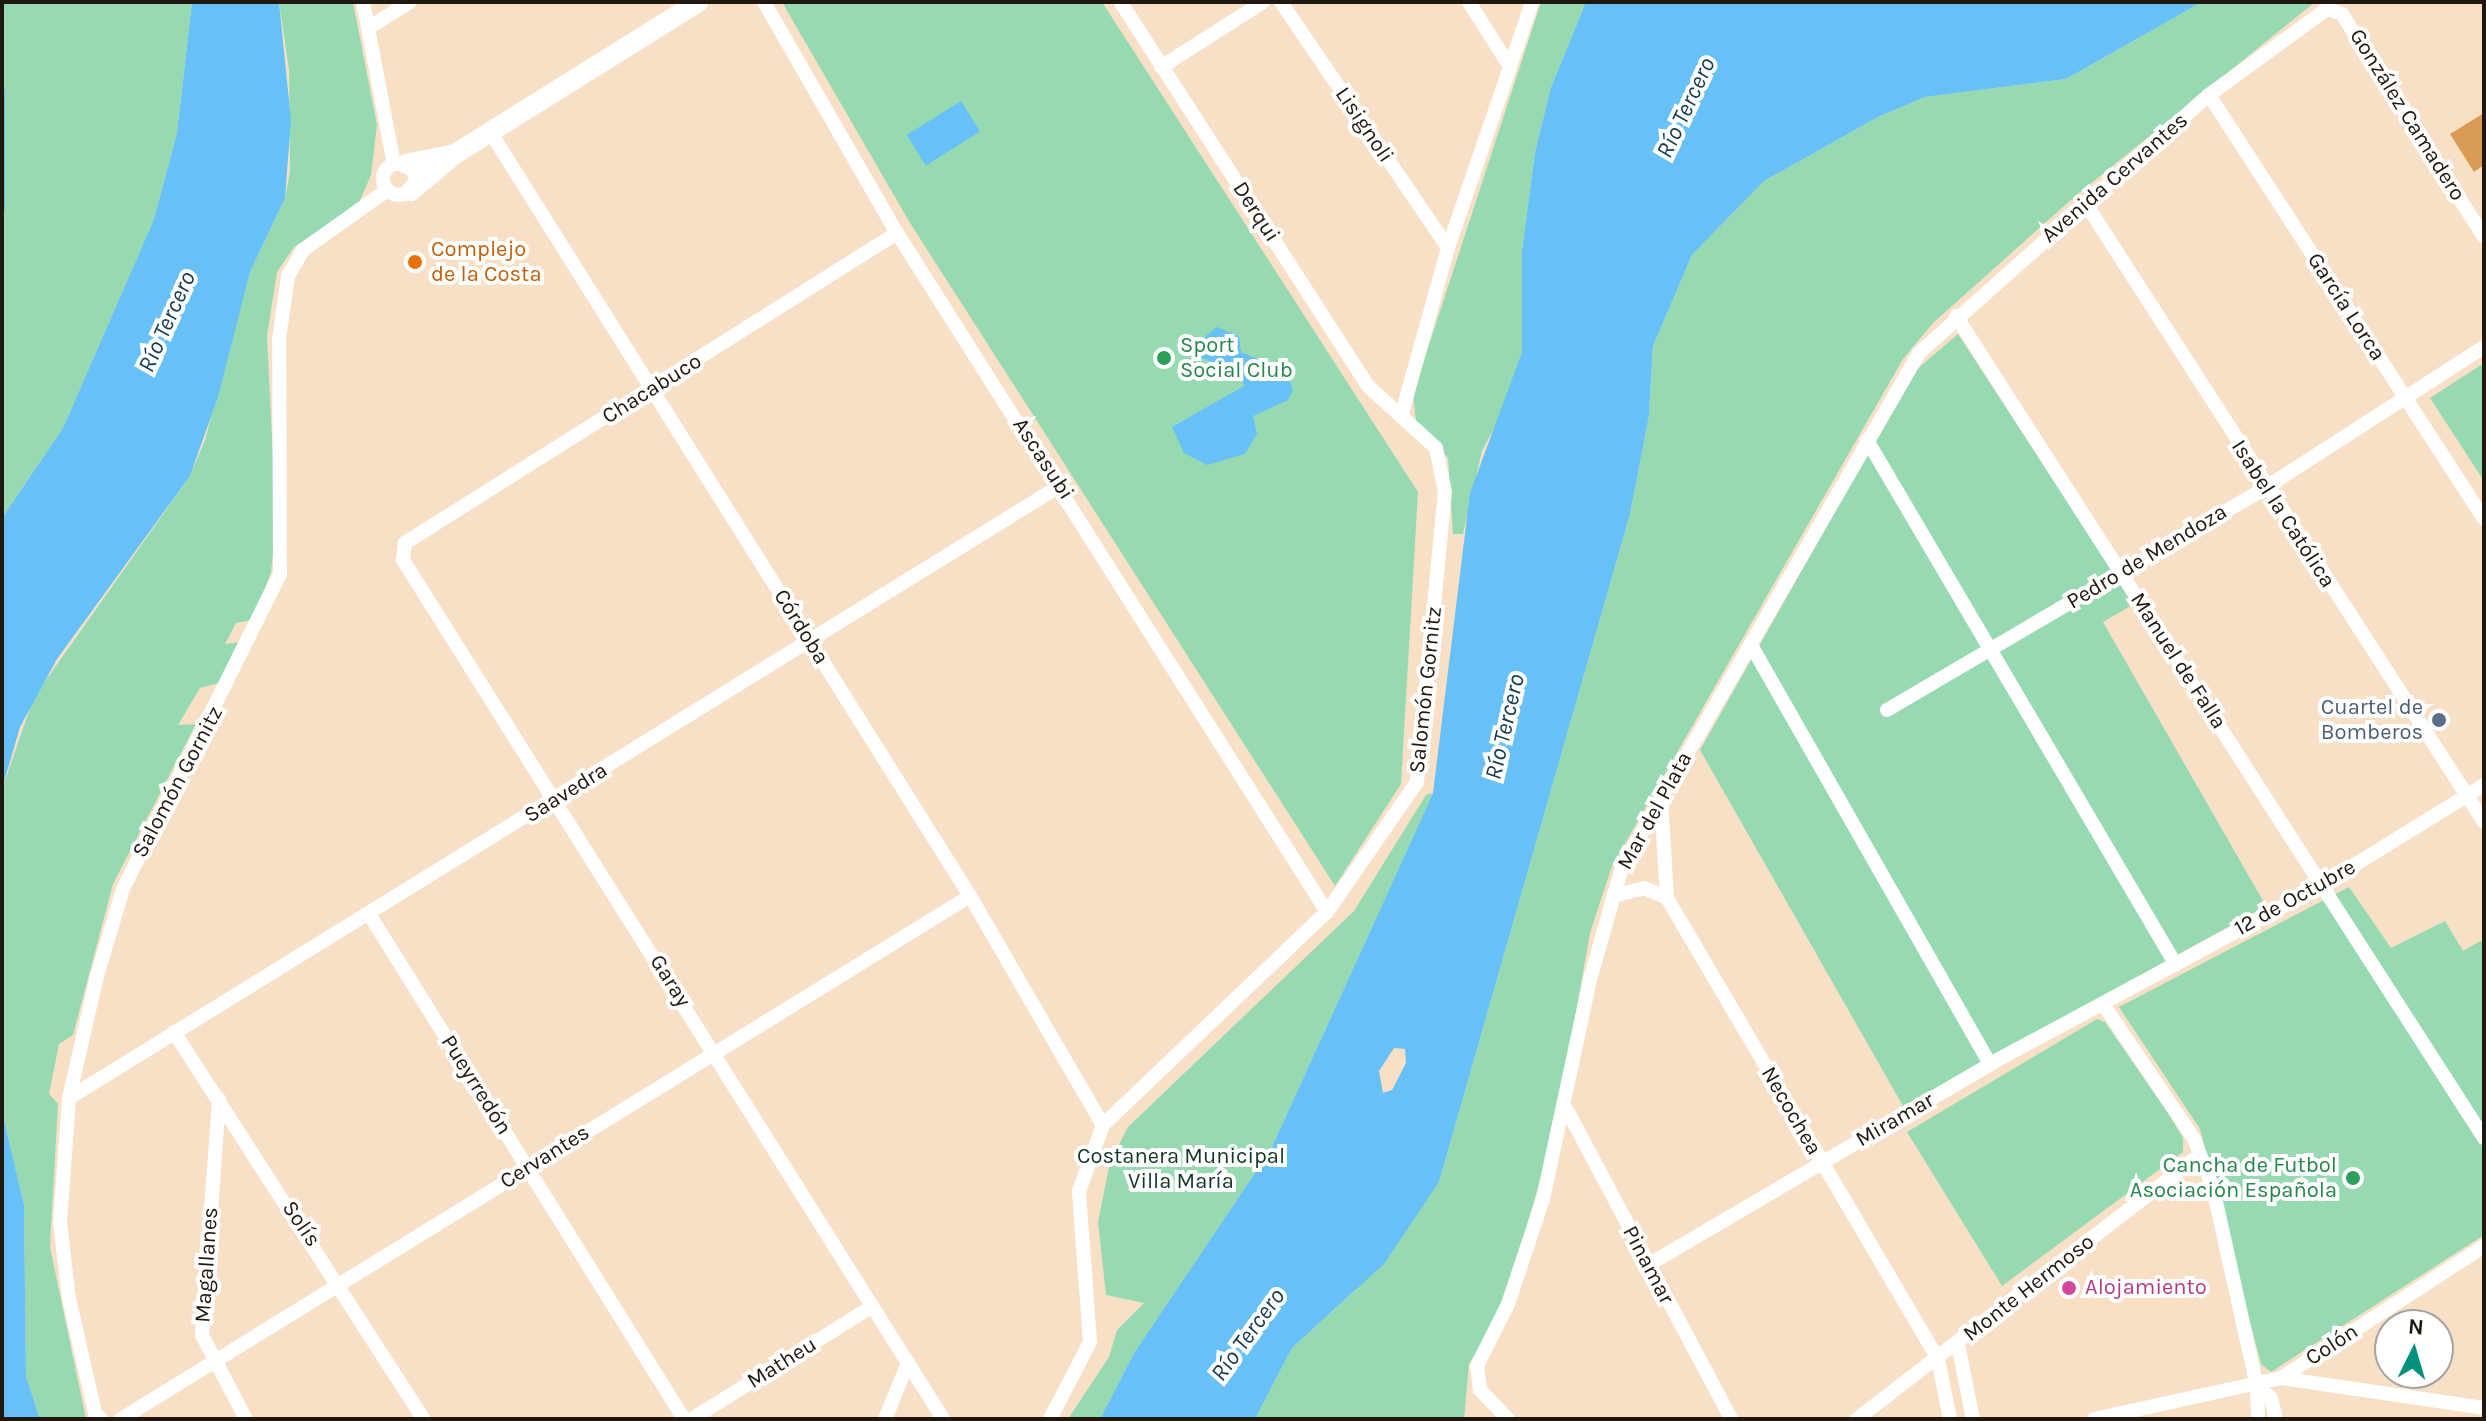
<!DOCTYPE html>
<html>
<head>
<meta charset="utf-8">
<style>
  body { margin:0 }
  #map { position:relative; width:2486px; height:1421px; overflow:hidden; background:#f8e0c7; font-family:Karla,sans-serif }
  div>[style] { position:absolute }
  .green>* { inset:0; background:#97dab1 }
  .water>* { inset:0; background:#67c1f7; transform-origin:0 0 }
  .stream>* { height:5px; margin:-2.5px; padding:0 2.5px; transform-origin:2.5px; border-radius:2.5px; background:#67c1f7 }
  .building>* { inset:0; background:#da9c54 }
  .minor>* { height:14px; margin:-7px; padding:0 7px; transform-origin:7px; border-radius:7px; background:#fff }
  .minor>.ring { margin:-7px; padding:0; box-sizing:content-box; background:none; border:14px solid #fff; border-radius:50% }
  .secondary>* { height:20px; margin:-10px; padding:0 10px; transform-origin:10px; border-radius:10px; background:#fff }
  .dots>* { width:22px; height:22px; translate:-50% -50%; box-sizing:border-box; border:4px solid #fff; border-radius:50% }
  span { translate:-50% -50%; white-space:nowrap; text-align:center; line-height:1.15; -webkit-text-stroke:8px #fff; paint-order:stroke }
  .street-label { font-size:22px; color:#20180f }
  .food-label { font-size:22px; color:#c56008 }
  .left { translate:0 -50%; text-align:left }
  .leisure-label { font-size:22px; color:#27864d }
  .right { translate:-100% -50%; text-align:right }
  .service-label { font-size:22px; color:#4e5e75 }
  .park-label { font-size:22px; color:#113823 }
  .hotel-label { font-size:22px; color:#b23c85 }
  .water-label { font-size:24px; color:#143b51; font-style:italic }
  .frame { position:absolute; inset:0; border:4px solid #20180f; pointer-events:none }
  .north { position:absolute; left:2374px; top:1309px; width:80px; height:80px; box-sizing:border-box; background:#fff; border:2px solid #a6a39f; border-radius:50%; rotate:5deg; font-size:22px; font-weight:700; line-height:32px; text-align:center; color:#20180f }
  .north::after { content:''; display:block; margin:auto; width:28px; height:36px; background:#01917c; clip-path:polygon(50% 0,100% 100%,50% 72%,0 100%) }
</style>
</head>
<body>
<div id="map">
  <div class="green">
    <i style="clip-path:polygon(2px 2px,192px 2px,177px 133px,154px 219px,63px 428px,2px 518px)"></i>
    <i style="clip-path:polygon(279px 2px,353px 2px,377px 125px,371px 175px,358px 205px,294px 247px,277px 272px,267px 336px,276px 519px,271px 573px,252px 620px,236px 623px,225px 644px,241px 642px,219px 683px,200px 688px,178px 725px,196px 724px,113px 884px,73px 1035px,59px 1044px,49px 1094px,58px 1104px,50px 1247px,86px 1419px,40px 1419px,26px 1376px,24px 1205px,2px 1111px,2px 789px,34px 697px,190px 476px,205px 440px,250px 272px,285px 198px,290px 171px,289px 70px)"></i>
    <i style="clip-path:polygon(782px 2px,1102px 2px,1418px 492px,1401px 784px,1335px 886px,910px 223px)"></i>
    <i style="clip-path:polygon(1541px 2px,1586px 2px,1551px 87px,1535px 152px,1522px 251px,1522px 352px,1509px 400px,1482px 451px,1463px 534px,1453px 534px,1448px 458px,1416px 422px,1413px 394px)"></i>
    <i style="clip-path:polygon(2202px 2px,2315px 2px,2073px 198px,1933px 323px,1903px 359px,1612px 866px,1590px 933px,1556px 1126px,1504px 1304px,1469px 1364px,1464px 1419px,1255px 1419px,1292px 1348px,1356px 1290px,1439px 1182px,1630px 514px,1649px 416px,1653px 346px,1692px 255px,1764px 181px,1878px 117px,1925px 97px,2066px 79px)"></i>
    <i style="clip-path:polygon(1958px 334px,2134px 604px,2103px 622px,2266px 906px,1903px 1106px,1700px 750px,1915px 371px)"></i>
    <i style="clip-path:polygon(2484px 363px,2484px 476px,2482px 478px,2430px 398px)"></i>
    <i style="clip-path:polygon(1433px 793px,1271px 1149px,1134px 1353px,1100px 1419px,1068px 1419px,1109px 1357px,1117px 1330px,1144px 1303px,1106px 1295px,1098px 1222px,1110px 1162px,1128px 1127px,1354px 911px,1426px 795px)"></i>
    <i style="clip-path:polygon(2349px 887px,2391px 948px,2445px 921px,2463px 951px,2484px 939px,2484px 1235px,2271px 1372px,2261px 1364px,2200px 1129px,2119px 1007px)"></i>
    <i style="clip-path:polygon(2097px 1019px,2105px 1022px,2168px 1113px,2183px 1138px,2183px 1152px,2002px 1286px,1907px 1132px)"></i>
  </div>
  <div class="water">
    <i style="clip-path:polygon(192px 2px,279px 2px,291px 120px,285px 198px,250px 272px,218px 397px,190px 476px,57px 659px,20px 727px,2px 789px,2px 518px,63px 428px,154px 219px,177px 133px)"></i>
    <i style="clip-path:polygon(evenodd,1586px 2px,2202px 2px,2066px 79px,1925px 97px,1878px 117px,1764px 181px,1692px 255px,1653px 346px,1649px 416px,1630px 514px,1439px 1182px,1384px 1264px,1292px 1348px,1255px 1419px,1100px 1419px,1134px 1353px,1271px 1149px,1433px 793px,1470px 493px,1522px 352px,1522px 251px,1535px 152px,1551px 87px,1586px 2px,1394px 1048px,1405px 1049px,1406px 1063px,1392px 1090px,1383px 1093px,1379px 1071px,1394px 1048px)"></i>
    <i style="left:961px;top:101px;width:36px;height:64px;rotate:58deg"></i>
    <i style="clip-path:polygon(1217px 327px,1239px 336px,1241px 352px,1286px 371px,1293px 390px,1288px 400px,1253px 416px,1257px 434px,1245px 454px,1207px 465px,1184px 453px,1172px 427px,1244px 386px,1241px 373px,1199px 357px,1201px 340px)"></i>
    <i style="clip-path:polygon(2px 1111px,24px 1205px,26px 1376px,40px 1419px,2px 1419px)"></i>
  </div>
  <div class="stream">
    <i style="left:2px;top:90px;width:118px;rotate:90deg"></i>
  </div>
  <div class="building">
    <i style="clip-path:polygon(2484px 113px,2484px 165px,2474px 172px,2450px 134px)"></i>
  </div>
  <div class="minor">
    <i style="left:363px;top:2px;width:165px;rotate:79.2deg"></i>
    <i style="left:764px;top:2px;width:267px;rotate:60.1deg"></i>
    <i style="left:897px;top:233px;width:804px;rotate:57.65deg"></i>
    <i style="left:1281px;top:2px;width:297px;rotate:55.8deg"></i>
    <i style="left:1469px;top:2px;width:71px;rotate:57.7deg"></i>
    <i style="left:368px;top:28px;width:49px;rotate:-31.8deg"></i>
    <i style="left:1161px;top:67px;width:121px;rotate:-32.5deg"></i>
    <i style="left:2209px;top:95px;width:505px;rotate:57.03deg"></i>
    <i style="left:491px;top:133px;width:901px;rotate:57.88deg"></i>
    <i style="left:970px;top:896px;width:265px;rotate:59.9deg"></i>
    <i class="ring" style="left:383px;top:163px;width:18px;height:18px"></i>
    <i style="left:2086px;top:204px;width:735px;rotate:57.22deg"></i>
    <i style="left:897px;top:233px;width:582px;rotate:147.79deg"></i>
    <i style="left:405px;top:543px;width:17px;rotate:97deg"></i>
    <i style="left:403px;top:560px;width:1015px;rotate:57.84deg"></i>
    <i style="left:1956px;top:316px;width:977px;rotate:57.29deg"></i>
    <i style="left:1402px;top:413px;width:171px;rotate:-74.4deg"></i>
    <i style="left:1448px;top:248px;width:260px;rotate:-71.1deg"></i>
    <i style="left:1867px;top:440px;width:609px;rotate:59.52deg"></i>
    <i style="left:1751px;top:645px;width:482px;rotate:60.3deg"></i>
    <i style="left:1887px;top:710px;width:438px;rotate:-30.4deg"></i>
    <i style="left:2265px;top:488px;width:260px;rotate:-32.8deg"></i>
    <i style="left:1661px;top:799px;width:99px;rotate:86.5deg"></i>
    <i style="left:1667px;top:898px;width:535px;rotate:59.55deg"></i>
    <i style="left:1938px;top:1359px;width:61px;rotate:78.7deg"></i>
    <i style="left:1613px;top:896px;width:32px;rotate:-14deg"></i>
    <i style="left:1644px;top:888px;width:25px;rotate:23deg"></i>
    <i style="left:369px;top:914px;width:595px;rotate:58.05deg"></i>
    <i style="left:2103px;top:1004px;width:163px;rotate:56deg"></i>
    <i style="left:2194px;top:1139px;width:53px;rotate:68.8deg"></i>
    <i style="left:2213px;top:1188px;width:203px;rotate:77.5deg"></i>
    <i style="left:2257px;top:1386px;width:33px;rotate:88deg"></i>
    <i style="left:174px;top:1032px;width:460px;rotate:57.2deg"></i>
    <i style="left:69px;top:1098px;width:1166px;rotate:-31.71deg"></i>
    <i style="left:219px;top:1099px;width:237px;rotate:94.1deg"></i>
    <i style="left:202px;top:1335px;width:95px;rotate:62.4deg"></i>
    <i style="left:1567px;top:1110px;width:350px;rotate:62deg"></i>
    <i style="left:1648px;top:1265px;width:397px;rotate:-30.4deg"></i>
    <i style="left:1990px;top:1064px;width:377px;rotate:-28.3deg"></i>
    <i style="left:2322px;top:885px;width:190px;rotate:-31.7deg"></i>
    <i style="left:1958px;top:1344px;width:76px;rotate:78.7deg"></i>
    <i style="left:2281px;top:1378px;width:205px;rotate:8.4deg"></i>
    <i style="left:2257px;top:1386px;width:18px;rotate:41deg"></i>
    <i style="left:2271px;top:1398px;width:22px;rotate:77deg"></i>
    <i style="left:101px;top:1419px;width:8px;rotate:-135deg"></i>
    <i style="left:95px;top:1413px;width:117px;rotate:-102.8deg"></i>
    <i style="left:69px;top:1299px;width:78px;rotate:-96.7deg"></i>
    <i style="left:60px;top:1222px;width:124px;rotate:-85.8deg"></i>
    <i style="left:69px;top:1098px;width:125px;rotate:-77.1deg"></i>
    <i style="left:97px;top:976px;width:91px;rotate:-73.4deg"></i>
    <i style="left:123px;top:889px;width:352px;rotate:-63.5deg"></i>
    <i style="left:280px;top:574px;width:234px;rotate:-90.2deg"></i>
    <i style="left:279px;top:340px;width:65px;rotate:-82deg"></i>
    <i style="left:288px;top:276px;width:30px;rotate:-60deg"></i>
    <i style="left:303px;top:250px;width:103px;rotate:-35.5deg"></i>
    <i style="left:121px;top:1419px;width:997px;rotate:-31.63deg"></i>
    <i style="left:692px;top:1419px;width:213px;rotate:-32deg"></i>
    <i style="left:885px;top:1419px;width:61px;rotate:-67.7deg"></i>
    <i style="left:1050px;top:1419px;width:87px;rotate:-62.5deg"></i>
    <i style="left:1090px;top:1342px;width:151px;rotate:-94.2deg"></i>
    <i style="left:1079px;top:1191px;width:70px;rotate:-70deg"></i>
    <i style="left:1103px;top:1125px;width:309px;rotate:-43.6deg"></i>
    <i style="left:1327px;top:912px;width:158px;rotate:-55.3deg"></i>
    <i style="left:1417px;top:782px;width:291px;rotate:-84.5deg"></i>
    <i style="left:1445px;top:492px;width:45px;rotate:-101.6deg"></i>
    <i style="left:1436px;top:448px;width:92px;rotate:-137.6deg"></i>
    <i style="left:1368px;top:386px;width:457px;rotate:-122.8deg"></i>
    <i style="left:1508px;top:1419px;width:40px;rotate:-134deg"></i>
    <i style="left:1480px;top:1390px;width:24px;rotate:-97deg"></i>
    <i style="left:1477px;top:1366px;width:69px;rotate:-63.4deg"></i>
    <i style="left:1508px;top:1304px;width:111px;rotate:-71.6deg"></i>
    <i style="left:1543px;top:1199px;width:228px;rotate:-77.9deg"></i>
    <i style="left:1591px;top:976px;width:113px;rotate:-74.1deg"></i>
    <i style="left:1622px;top:867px;width:594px;rotate:-59.98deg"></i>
    <i style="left:1919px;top:353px;width:388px;rotate:-41.7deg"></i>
    <i style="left:2209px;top:95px;width:146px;rotate:-36.1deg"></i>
    <i style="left:2327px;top:9px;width:16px;rotate:18deg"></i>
    <i style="left:2342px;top:14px;width:264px;rotate:57.5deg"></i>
    <i style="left:1857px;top:1419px;width:433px;rotate:-37.6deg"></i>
    <i style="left:2094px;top:1419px;width:191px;rotate:-12.4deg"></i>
    <i style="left:2281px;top:1378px;width:242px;rotate:-33deg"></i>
  </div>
  <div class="secondary">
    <i style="left:406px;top:164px;width:50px;rotate:-11.5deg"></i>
    <i style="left:455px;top:154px;width:287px;rotate:-32deg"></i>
    <i style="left:411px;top:191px;width:50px;rotate:-40.1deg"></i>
  </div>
  <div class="dots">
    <i style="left:415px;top:262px;background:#e8710a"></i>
    <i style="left:1164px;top:358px;background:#2e9e5b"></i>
    <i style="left:2439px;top:720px;background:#5c6f8a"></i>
    <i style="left:2353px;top:1178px;background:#2e9e5b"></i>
    <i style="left:2069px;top:1288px;background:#d1479c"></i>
  </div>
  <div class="street-label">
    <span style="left:2407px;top:115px;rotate:58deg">González Camadero</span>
    <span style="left:1364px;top:125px;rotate:56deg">Lisignoli</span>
    <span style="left:2115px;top:178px;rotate:-41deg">Avenida Cervantes</span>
    <span style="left:1256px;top:212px;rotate:57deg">Derqui</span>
    <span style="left:2346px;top:307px;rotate:57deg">García Lorca</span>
    <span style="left:652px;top:389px;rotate:-32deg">Chacabuco</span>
    <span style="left:1043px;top:459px;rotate:57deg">Ascasubi</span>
    <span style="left:2283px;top:514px;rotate:57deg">Isabel la Católica</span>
    <span style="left:2147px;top:557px;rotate:-31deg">Pedro de Mendoza</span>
    <span style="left:801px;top:627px;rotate:58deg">Córdoba</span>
    <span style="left:2178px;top:661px;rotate:57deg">Manuel de Falla</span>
    <span style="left:1426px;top:690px;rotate:-84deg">Salomón Gornitz</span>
    <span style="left:178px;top:782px;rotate:-62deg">Salomón Gornitz</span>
    <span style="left:566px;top:793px;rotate:-32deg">Saavedra</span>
    <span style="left:1655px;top:811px;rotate:-61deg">Mar del Plata</span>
    <span style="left:2295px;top:898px;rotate:-29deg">12 de Octubre</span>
    <span style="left:670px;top:981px;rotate:58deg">Garay</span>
    <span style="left:476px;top:1085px;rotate:58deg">Pueyrredón</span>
    <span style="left:1791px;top:1111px;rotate:60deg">Necochea</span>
    <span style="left:1895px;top:1120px;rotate:-30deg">Miramar</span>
    <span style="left:545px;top:1157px;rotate:-32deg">Cervantes</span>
    <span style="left:301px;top:1224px;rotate:56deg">Solís</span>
    <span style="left:207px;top:1265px;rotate:-86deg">Magallanes</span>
    <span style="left:1648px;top:1265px;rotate:62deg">Pinamar</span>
    <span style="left:2029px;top:1288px;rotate:-38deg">Monte Hermoso</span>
    <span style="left:2332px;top:1345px;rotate:-33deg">Colón</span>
    <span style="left:782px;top:1363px;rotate:-32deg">Matheu</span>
  </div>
  <div class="food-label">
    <span class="left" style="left:431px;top:262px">Complejo<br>de la Costa</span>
  </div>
  <div class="leisure-label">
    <span class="left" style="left:1180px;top:358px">Sport<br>Social Club</span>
    <span class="right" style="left:2337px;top:1178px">Cancha de Futbol<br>Asociación Española</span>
  </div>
  <div class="service-label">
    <span class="right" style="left:2423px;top:720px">Cuartel de<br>Bomberos</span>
  </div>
  <div class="park-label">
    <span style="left:1181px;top:1169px">Costanera Municipal<br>Villa María</span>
  </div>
  <div class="hotel-label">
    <span class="left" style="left:2085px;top:1288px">Alojamiento</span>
  </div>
  <div class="water-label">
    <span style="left:1686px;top:108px;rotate:-65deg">Río Tercero</span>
    <span style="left:167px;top:322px;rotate:-66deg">Río Tercero</span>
    <span style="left:1505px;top:727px;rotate:-77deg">Río Tercero</span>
    <span style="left:1248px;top:1335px;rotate:-54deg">Río Tercero</span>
  </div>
  <div class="frame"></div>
  <div class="north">N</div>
</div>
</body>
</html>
